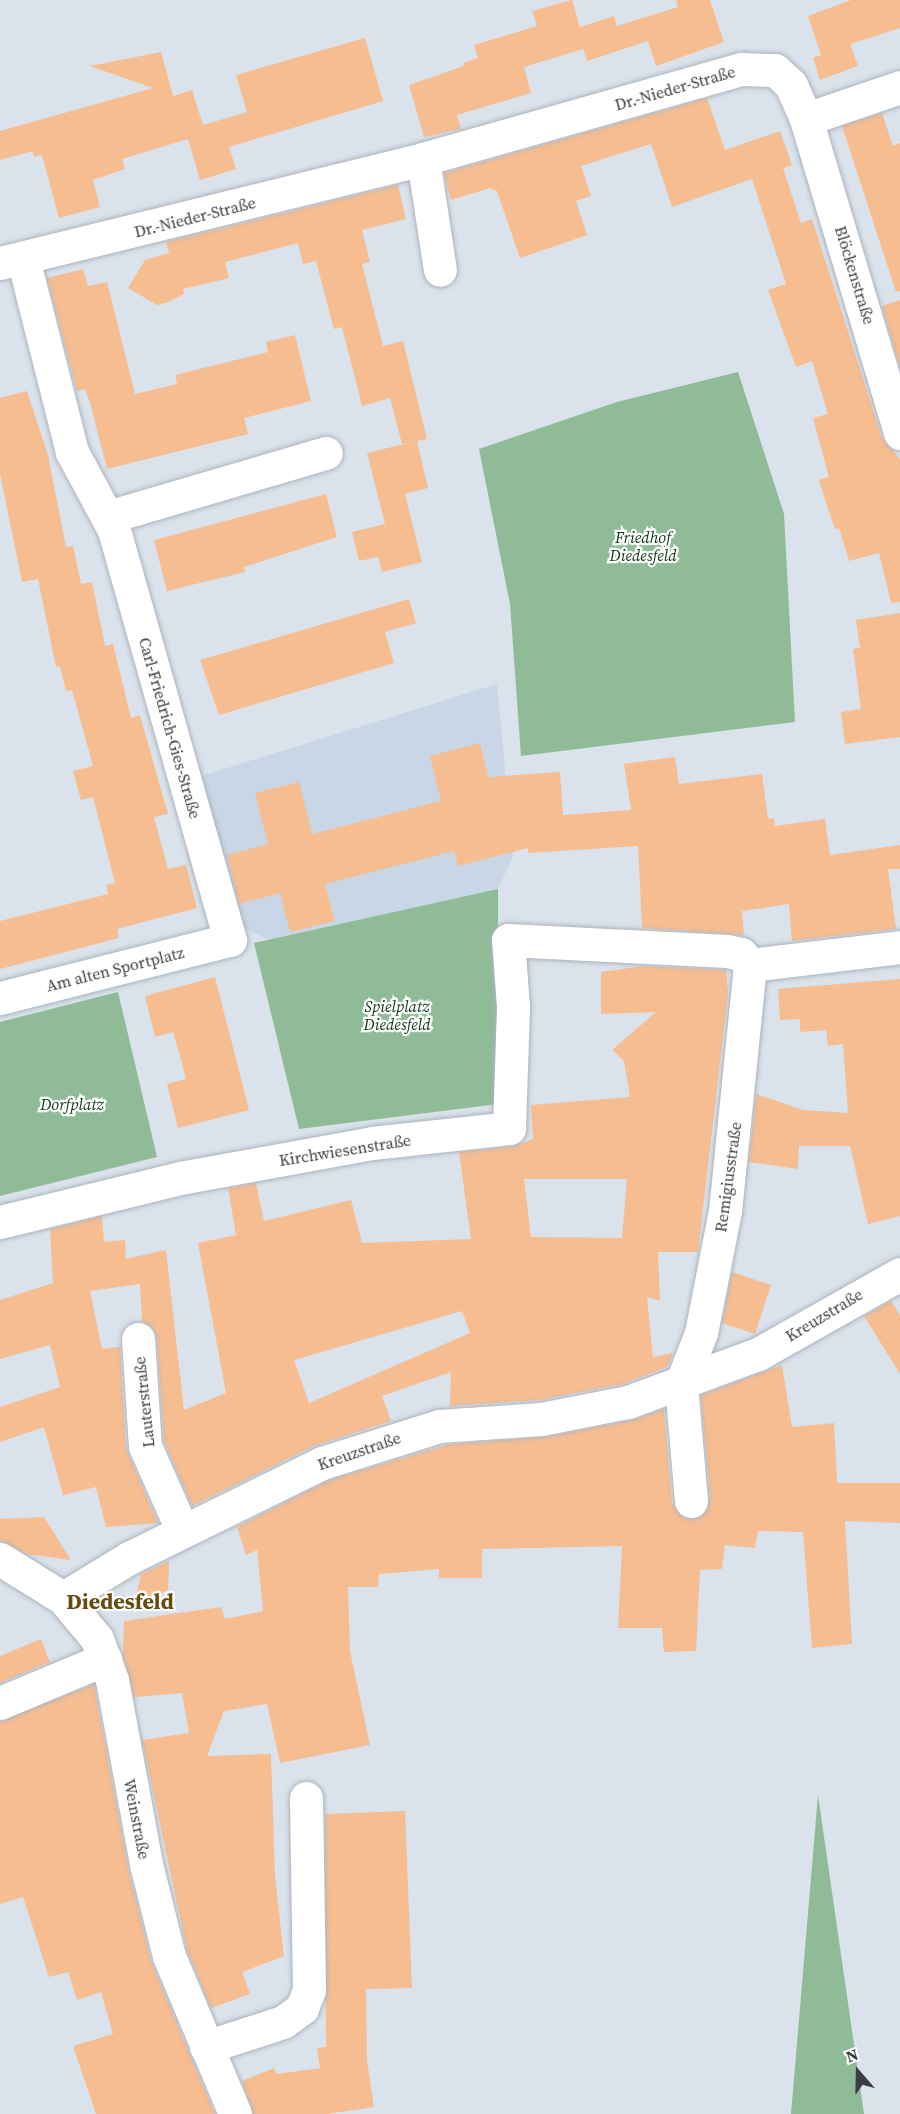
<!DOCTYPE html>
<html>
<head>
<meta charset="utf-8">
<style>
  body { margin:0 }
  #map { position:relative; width:900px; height:2114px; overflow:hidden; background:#dae2ec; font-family:"Source Serif 4",serif }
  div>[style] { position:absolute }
  .built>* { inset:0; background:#c8d6e5 }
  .green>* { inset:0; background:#8fbc96 }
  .building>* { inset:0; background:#f6bd91 }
  .roads { filter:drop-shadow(0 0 2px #acb4bd) drop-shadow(0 0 2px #acb4bd) }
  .minor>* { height:33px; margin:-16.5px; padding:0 16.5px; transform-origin:16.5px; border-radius:16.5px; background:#fff }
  span { translate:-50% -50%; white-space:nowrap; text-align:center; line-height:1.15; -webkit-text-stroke:4.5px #fff; paint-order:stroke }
  .street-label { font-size:16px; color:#3a3d41 }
  .park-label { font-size:16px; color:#0f381a; font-style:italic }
  .district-label { font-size:22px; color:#654b10; font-weight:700 }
  .north { position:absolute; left:828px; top:2042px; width:60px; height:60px; -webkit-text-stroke:4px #fff; paint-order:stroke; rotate:340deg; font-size:16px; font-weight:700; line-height:24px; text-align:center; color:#3a3d41 }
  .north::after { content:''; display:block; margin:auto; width:21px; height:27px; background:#3a3d41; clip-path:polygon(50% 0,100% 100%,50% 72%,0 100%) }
</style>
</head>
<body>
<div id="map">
  <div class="built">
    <i style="clip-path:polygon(497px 684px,513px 856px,498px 889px,269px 940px,235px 923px,195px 778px)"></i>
  </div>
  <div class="green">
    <i style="clip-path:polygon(738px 372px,784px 514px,795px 722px,521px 756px,510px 604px,479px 449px,617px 402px)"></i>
    <i style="clip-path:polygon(498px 889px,498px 1104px,299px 1129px,254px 943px)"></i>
    <i style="clip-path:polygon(118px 992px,157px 1157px,0 1196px,0 1022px)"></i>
    <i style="clip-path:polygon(818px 1795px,864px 2114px,791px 2114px)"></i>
  </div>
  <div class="building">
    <i style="clip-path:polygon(572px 0,580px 27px,614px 16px,617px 26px,678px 7px,676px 0,710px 0,724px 42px,656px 66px,648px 41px,587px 61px,583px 49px,524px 67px,531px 93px,457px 115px,461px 129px,424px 137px,409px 85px,464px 66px,463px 63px,478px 58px,474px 45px,537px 26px,532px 11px)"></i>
    <i style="clip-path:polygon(851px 0,900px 0,900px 28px,850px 44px,858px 66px,820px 80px,813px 58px,821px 55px,808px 16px)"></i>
    <i style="clip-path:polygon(365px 38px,383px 101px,229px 147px,236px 169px,200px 180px,188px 139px,122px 159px,125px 169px,93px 180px,100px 207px,59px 218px,42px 155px,34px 157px,33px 151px,0 160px,0 131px,153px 88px,90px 66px,161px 52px,173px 96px,192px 90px,203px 125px,247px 112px,236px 75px)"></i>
    <i style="clip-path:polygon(707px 98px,725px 150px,780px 131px,792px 165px,783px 168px,801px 223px,812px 219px,882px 438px,900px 459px,900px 602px,891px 603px,879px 553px,849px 561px,839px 528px,835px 529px,827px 506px,819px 480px,829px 477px,813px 418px,828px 414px,812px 361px,796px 367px,768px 290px,786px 284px,752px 179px,672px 207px,651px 144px,581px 166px,591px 196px,576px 201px,587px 235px,520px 258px,497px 191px,490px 188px,451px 200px,444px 173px)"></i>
    <i style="clip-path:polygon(882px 113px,893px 146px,900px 143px,900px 291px,896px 292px,842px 126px)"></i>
    <i style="clip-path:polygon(398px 185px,406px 219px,362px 230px,370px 262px,362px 264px,383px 346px,403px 341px,427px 439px,402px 444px,390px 398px,362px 406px,342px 327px,334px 329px,316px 261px,303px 264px,298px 243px,225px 262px,229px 278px,183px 289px,184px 294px,169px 302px,157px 305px,128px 288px,145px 260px,169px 253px,166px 242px)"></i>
    <i style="clip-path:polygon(83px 269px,88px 286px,107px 282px,135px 394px,177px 384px,175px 375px,268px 352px,266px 342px,295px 335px,311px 401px,244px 418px,248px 434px,107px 469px,91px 406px,85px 389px,77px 391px,47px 278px)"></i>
    <i style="clip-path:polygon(900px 300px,900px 368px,882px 306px)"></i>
    <i style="clip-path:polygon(27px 391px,48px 455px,66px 547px,73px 546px,81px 584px,92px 582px,105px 646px,113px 644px,131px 718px,140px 715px,168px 814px,154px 817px,168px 869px,186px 865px,197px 908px,117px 929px,119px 938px,0 969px,0 921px,108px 894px,106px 885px,115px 883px,93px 797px,81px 800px,73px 771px,93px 766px,72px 690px,66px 691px,60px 666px,56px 667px,38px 579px,22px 582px,0 474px,0 398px)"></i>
    <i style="clip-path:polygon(417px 441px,428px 488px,405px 494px,422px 562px,382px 572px,378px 557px,359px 561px,352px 532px,385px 524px,367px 453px)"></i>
    <i style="clip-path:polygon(326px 494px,337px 537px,244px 567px,245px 572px,167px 591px,154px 540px)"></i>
    <i style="clip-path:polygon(409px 599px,416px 623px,385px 632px,394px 663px,219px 715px,200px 660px)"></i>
    <i style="clip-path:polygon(900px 613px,900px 737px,845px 744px,841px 712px,861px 709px,853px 649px,860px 648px,856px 620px)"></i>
    <i style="clip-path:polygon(480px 743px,488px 777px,560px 772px,563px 815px,631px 810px,624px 764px,675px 757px,679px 784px,762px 774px,768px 819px,774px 818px,775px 826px,825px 819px,830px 855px,900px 845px,900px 869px,888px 869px,896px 929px,792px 941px,789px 904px,742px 911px,744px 935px,642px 928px,638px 846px,528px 853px,528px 848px,458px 866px,454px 851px,325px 884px,335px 921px,290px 932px,280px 893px,239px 904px,227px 855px,268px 844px,255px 793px,299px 782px,312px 834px,441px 801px,430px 756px)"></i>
    <i style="clip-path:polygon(evenodd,644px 966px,726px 970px,728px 993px,698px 1252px,658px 1252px,660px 1301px,647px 1297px,653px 1357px,673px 1353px,667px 1367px,623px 1384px,539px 1400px,450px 1406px,451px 1372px,382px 1396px,391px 1421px,314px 1446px,192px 1506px,164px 1441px,157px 1338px,153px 1328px,142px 1321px,140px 1284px,90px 1291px,102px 1349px,120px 1347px,126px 1448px,158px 1523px,106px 1527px,96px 1487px,63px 1495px,44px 1427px,0 1442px,0 1407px,60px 1387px,50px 1345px,0 1359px,0 1300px,53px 1283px,50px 1229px,102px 1216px,104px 1242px,125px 1240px,126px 1259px,166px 1250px,184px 1410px,226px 1393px,198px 1243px,236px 1235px,228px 1188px,256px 1183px,264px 1221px,351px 1200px,362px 1243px,471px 1239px,459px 1152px,511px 1147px,533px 1139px,531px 1105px,630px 1097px,624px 1061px,612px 1050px,656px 1012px,601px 1014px,601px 972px,644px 966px,524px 1179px,627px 1179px,622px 1238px,531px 1237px,524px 1179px,644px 966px,462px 1311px,470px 1333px,309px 1403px,294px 1360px,462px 1311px)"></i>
    <i style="clip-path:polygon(215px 977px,249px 1110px,178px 1128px,167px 1084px,186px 1079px,180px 1056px,173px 1032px,155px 1037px,145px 996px)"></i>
    <i style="clip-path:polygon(900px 979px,900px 1216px,868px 1224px,850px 1146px,799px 1146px,798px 1169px,749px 1162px,756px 1094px,803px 1110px,848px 1113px,843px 1044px,828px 1046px,826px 1030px,800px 1032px,800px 1019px,780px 1020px,778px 989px)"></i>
    <i style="clip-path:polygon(732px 1272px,771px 1285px,755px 1334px,722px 1323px)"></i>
    <i style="clip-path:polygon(891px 1301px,900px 1315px,900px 1374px,864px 1316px)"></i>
    <i style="clip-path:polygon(782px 1365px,792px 1427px,834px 1423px,837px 1483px,900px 1483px,900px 1523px,845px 1521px,852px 1644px,812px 1648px,803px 1532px,758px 1531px,755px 1548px,725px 1545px,722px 1569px,700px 1570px,696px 1651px,664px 1652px,662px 1628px,618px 1628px,622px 1546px,482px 1549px,482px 1578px,439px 1578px,439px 1569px,379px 1574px,378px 1587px,348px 1587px,350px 1651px,370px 1745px,280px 1763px,267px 1704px,224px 1711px,207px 1756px,271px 1754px,275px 1877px,284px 1956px,242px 1972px,250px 1994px,211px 2008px,187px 1950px,142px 1740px,189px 1733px,182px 1693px,134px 1697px,123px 1657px,124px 1621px,221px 1607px,225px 1619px,263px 1611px,257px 1550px,246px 1555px,237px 1527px,329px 1480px,450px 1444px,545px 1437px,632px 1420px,664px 1409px,672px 1503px,684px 1518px,701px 1517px,710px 1499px,701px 1395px)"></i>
    <i style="clip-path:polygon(44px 1517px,71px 1560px,27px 1554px,0 1540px,0 1519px)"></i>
    <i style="clip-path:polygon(169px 1561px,168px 1590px,134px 1606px,141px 1574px)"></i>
    <i style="clip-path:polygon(41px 1639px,50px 1662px,0 1683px,0 1656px)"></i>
    <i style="clip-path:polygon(94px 1684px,128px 1867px,151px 1961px,215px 2114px,96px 2114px,73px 2046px,113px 2034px,101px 1992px,77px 2000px,68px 1972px,49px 1977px,23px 1897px,0 1904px,0 1721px)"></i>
    <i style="clip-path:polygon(405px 1811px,412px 1988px,366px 1989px,367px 2060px,374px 2107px,327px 2114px,253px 2114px,242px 2081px,274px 2068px,277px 2074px,320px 2068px,317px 2048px,326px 2047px,325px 1814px)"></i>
  </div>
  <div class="roads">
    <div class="minor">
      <i style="left:806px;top:119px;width:99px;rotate:-18.8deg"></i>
      <i style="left:423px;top:159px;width:112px;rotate:81.3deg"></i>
      <i style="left:0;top:263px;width:436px;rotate:-13.8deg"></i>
      <i style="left:423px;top:159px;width:331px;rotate:-15.8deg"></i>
      <i style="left:742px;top:69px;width:33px;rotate:2deg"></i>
      <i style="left:775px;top:70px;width:22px;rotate:43deg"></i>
      <i style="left:791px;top:85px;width:37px;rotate:66deg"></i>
      <i style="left:806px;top:119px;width:328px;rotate:73.3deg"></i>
      <i style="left:108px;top:517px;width:227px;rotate:-16.4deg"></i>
      <i style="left:0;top:998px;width:237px;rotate:-14.2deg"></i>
      <i style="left:230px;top:940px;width:426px;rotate:-105.8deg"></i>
      <i style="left:114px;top:530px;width:89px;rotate:-118.3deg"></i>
      <i style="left:72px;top:452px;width:200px;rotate:-104.2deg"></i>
      <i style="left:0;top:1222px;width:185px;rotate:-13.7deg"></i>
      <i style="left:180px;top:1178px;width:195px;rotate:-10.3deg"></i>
      <i style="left:372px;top:1143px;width:138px;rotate:-6.2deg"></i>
      <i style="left:509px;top:1128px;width:122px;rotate:-88.1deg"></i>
      <i style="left:513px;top:1006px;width:66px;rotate:-94.3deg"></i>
      <i style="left:508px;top:940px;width:219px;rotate:2.9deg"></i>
      <i style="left:727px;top:951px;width:14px;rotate:12deg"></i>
      <i style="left:741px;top:954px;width:14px;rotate:51deg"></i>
      <i style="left:750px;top:965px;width:151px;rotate:-6.8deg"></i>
      <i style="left:138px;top:1339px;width:107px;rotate:86.3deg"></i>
      <i style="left:145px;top:1446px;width:92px;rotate:66.2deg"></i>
      <i style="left:691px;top:1501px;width:117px;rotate:-94.9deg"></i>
      <i style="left:681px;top:1384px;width:55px;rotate:-68.6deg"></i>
      <i style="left:701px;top:1333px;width:124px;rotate:-78.9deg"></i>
      <i style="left:725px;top:1211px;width:247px;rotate:-84.2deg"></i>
      <i style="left:0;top:1559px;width:74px;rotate:31.8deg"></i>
      <i style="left:63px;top:1598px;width:53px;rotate:50.3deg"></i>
      <i style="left:97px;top:1639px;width:44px;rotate:69.9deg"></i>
      <i style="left:112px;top:1680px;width:187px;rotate:79.5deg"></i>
      <i style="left:146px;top:1864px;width:95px;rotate:76deg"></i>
      <i style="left:169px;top:1956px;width:171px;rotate:67.3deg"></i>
      <i style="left:63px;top:1598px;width:77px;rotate:-31.2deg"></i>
      <i style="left:129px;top:1558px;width:215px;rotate:-26.2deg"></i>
      <i style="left:322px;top:1463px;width:123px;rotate:-17.5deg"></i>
      <i style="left:439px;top:1426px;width:102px;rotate:-3.9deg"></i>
      <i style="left:541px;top:1419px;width:89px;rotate:-11.1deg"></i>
      <i style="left:628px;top:1402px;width:139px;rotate:-20.3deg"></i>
      <i style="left:758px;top:1354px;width:163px;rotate:-29.4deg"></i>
      <i style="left:0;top:1703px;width:114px;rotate:-22.7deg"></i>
      <i style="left:206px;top:2047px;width:81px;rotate:-18deg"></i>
      <i style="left:283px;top:2022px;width:24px;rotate:-36deg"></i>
      <i style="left:302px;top:2008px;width:19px;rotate:-69deg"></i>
      <i style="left:309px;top:1990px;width:192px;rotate:-90.9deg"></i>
    </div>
  </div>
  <div class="street-label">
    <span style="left:675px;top:88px;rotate:-16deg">Dr.-Nieder-Straße</span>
    <span style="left:195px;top:217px;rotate:-14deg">Dr.-Nieder-Straße</span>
    <span style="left:855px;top:275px;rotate:73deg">Blöckenstraße</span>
    <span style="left:170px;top:728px;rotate:74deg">Carl-Friedrich-Gies-Straße</span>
    <span style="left:115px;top:969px;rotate:-14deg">Am alten Sportplatz</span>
    <span style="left:345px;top:1150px;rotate:-9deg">Kirchwiesenstraße</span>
    <span style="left:728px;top:1177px;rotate:-82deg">Remigiusstraße</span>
    <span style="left:824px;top:1315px;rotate:-31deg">Kreuzstraße</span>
    <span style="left:144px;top:1402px;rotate:-96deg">Lauterstraße</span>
    <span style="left:359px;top:1451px;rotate:-19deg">Kreuzstraße</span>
    <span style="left:137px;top:1819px;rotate:79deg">Weinstraße</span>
  </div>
  <div class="park-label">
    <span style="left:643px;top:546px">Friedhof<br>Diedesfeld</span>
    <span style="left:397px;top:1015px">Spielplatz<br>Diedesfeld</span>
    <span style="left:72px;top:1104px">Dorfplatz</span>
  </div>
  <div class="district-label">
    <span style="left:120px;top:1602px">Diedesfeld</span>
  </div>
  <div class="north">N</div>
</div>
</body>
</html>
